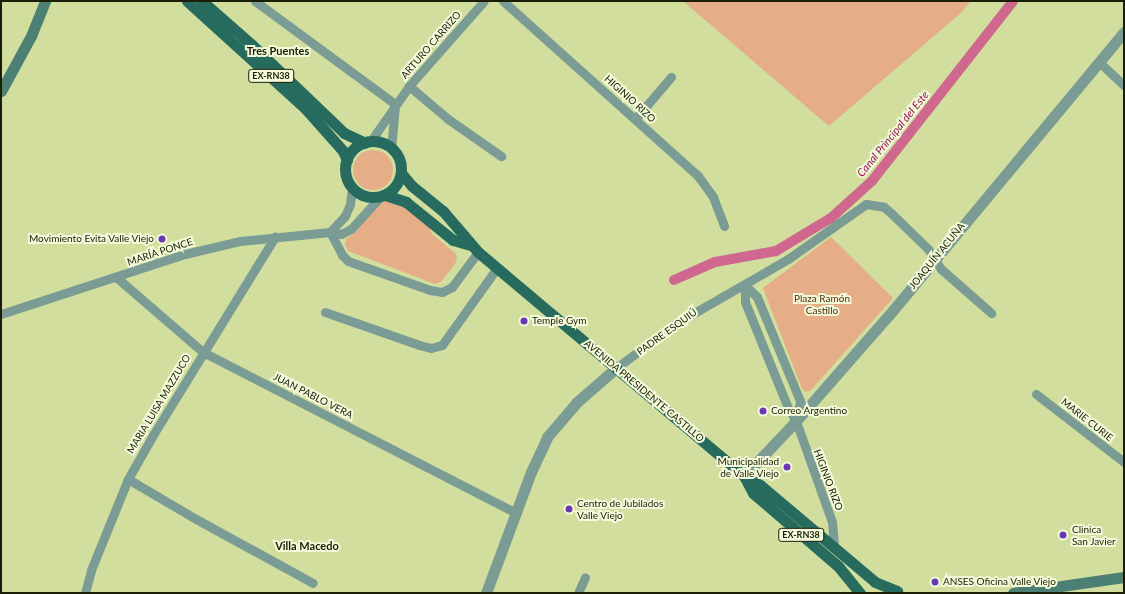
<!DOCTYPE html>
<html>
<head>
<meta charset="utf-8">
<style>
  body { margin:0 }
  #map { position:relative; width:1125px; height:594px; overflow:hidden; background:#d1de9d; font-family:Lato,sans-serif }
  div>[style] { position:absolute }
  .green>* { inset:0; background:#e5ae86 }
  .round { border-radius:50% }
  .canal>* { height:10px; margin:-5px; padding:0 5px; transform-origin:5px; border-radius:5px; background:#cf678f }
  .minor>* { height:9px; margin:-4.5px; padding:0 4.5px; transform-origin:4.5px; border-radius:4.5px; background:#7b9c94 }
  .tertiary>* { height:11px; margin:-5.5px; padding:0 5.5px; transform-origin:5.5px; border-radius:5.5px; background:#7b9c94 }
  .secondary>* { height:11px; margin:-5.5px; padding:0 5.5px; transform-origin:5.5px; border-radius:5.5px; background:#4d8074 }
  .primary>* { height:11px; margin:-5.5px; padding:0 5.5px; transform-origin:5.5px; border-radius:5.5px; background:#266b5d }
  .primary>.ring { margin:-5.5px; padding:0; box-sizing:content-box; background:none; border:11px solid #266b5d; border-radius:50% }
  .dots>* { width:11px; height:11px; translate:-50% -50%; box-sizing:border-box; border:2px solid #f4fbdb; border-radius:50% }
  span { translate:-50% -50%; white-space:nowrap; text-align:center; line-height:1.15; -webkit-text-stroke:4px #f4fbdb; paint-order:stroke }
  .shield-label span { padding:1px 3px; background:#f4fbdb; border:1px solid; border-radius:3px; -webkit-text-stroke-width:0 }
  .shield-label { font-size:9px; color:#1a1e05; font-weight:700 }
  .street-label { font-size:10px; color:#1a1e05 }
  .poi-label { font-size:10px; color:#1a1e05 }
  .right { translate:-100% -50%; text-align:right }
  .left { translate:0 -50%; text-align:left }
  .park-label { font-size:10px; color:#502d0f }
  .neighbourhood-label { font-size:11px; color:#1a1e05; font-weight:700 }
  .water-label { font-size:11px; color:#961555; font-style:italic }
  .frame { position:absolute; inset:0; border:2px solid #1a1e05; pointer-events:none }
</style>
</head>
<body>
<div id="map">
  <div class="green">
    <i style="clip-path:polygon(683px 1px,971px 1px,961px 13px,829px 126px)"></i>
    <i class="round" style="left:353px;top:150px;width:40px;height:40px"></i>
    <i style="clip-path:polygon(387px 200px,396px 200px,428px 223px,432px 234px,455px 253px,457px 258px,455px 264px,441px 282px,435px 284px,348px 251px,345px 244px,346px 239px,357px 231px,372px 208px)"></i>
    <i style="clip-path:polygon(831px 237px,893px 298px,811px 390px,806px 392px,802px 389px,763px 288px)"></i>
  </div>
  <div class="canal">
    <i style="left:674px;top:280px;width:45px;rotate:-23.7deg"></i>
    <i style="left:715px;top:262px;width:62px;rotate:-10.2deg"></i>
    <i style="left:776px;top:251px;width:64px;rotate:-31deg"></i>
    <i style="left:831px;top:218px;width:55px;rotate:-42.1deg"></i>
    <i style="left:872px;top:181px;width:229px;rotate:-51.9deg"></i>
  </div>
  <div class="minor">
    <i style="left:255px;top:1px;width:174px;rotate:36.3deg"></i>
    <i style="left:503px;top:1px;width:262px;rotate:41.9deg"></i>
    <i style="left:698px;top:176px;width:26px;rotate:54deg"></i>
    <i style="left:713px;top:197px;width:31px;rotate:69deg"></i>
    <i style="left:1099px;top:62px;width:34px;rotate:43deg"></i>
    <i style="left:409px;top:86px;width:51px;rotate:40.2deg"></i>
    <i style="left:448px;top:119px;width:65px;rotate:34.9deg"></i>
    <i style="left:636px;top:118px;width:54px;rotate:-49.5deg"></i>
    <i style="left:370px;top:142px;width:68px;rotate:-55.1deg"></i>
    <i style="left:409px;top:86px;width:113px;rotate:-48.6deg"></i>
    <i style="left:391px;top:149px;width:43px;rotate:-84.7deg"></i>
    <i style="left:330px;top:232px;width:26px;rotate:62deg"></i>
    <i style="left:342px;top:255px;width:8px;rotate:45deg"></i>
    <i style="left:348px;top:261px;width:87px;rotate:19.5deg"></i>
    <i style="left:430px;top:290px;width:12px;rotate:9deg"></i>
    <i style="left:442px;top:292px;width:11px;rotate:-27deg"></i>
    <i style="left:452px;top:287px;width:44px;rotate:-53.4deg"></i>
    <i style="left:330px;top:232px;width:22px;rotate:-47deg"></i>
    <i style="left:345px;top:216px;width:13px;rotate:-67deg"></i>
    <i style="left:350px;top:204px;width:17px;rotate:-83deg"></i>
    <i style="left:116px;top:277px;width:115px;rotate:40.8deg"></i>
    <i style="left:203px;top:352px;width:352px;rotate:27.2deg"></i>
    <i style="left:745px;top:285px;width:17px;rotate:90deg"></i>
    <i style="left:745px;top:302px;width:114px;rotate:67.9deg"></i>
    <i style="left:788px;top:408px;width:15px;rotate:58deg"></i>
    <i style="left:796px;top:421px;width:107px;rotate:70.4deg"></i>
    <i style="left:832px;top:522px;width:25px;rotate:85deg"></i>
    <i style="left:745px;top:285px;width:17px;rotate:45deg"></i>
    <i style="left:757px;top:297px;width:113px;rotate:67.5deg"></i>
    <i style="left:800px;top:401px;width:20px;rotate:101deg"></i>
    <i style="left:325px;top:312px;width:100px;rotate:19.3deg"></i>
    <i style="left:419px;top:345px;width:12px;rotate:14deg"></i>
    <i style="left:431px;top:348px;width:11px;rotate:-15deg"></i>
    <i style="left:442px;top:345px;width:95px;rotate:-54.5deg"></i>
    <i style="left:1px;top:314px;width:194px;rotate:-18.1deg"></i>
    <i style="left:185px;top:254px;width:57px;rotate:-13.3deg"></i>
    <i style="left:240px;top:241px;width:90px;rotate:-5.7deg"></i>
    <i style="left:330px;top:232px;width:11px;rotate:10deg"></i>
    <i style="left:341px;top:234px;width:11px;rotate:-27deg"></i>
    <i style="left:351px;top:229px;width:43px;rotate:-47.8deg"></i>
    <i style="left:616px;top:368px;width:74px;rotate:-36.7deg"></i>
    <i style="left:675px;top:324px;width:130px;rotate:-29.9deg"></i>
    <i style="left:788px;top:259px;width:95px;rotate:-35.2deg"></i>
    <i style="left:866px;top:204px;width:18px;rotate:9deg"></i>
    <i style="left:884px;top:207px;width:9px;rotate:41deg"></i>
    <i style="left:891px;top:213px;width:52px;rotate:44.2deg"></i>
    <i style="left:928px;top:249px;width:24px;rotate:57deg"></i>
    <i style="left:941px;top:269px;width:67px;rotate:41.3deg"></i>
    <i style="left:1036px;top:394px;width:111px;rotate:37.7deg"></i>
    <i style="left:128px;top:479px;width:79px;rotate:30.5deg"></i>
    <i style="left:196px;top:519px;width:133px;rotate:28.7deg"></i>
    <i style="left:85px;top:593px;width:24px;rotate:-75deg"></i>
    <i style="left:91px;top:570px;width:98px;rotate:-67.9deg"></i>
    <i style="left:128px;top:479px;width:51px;rotate:-60.4deg"></i>
    <i style="left:153px;top:435px;width:233px;rotate:-58.4deg"></i>
    <i style="left:578px;top:593px;width:17px;rotate:-66deg"></i>
  </div>
  <div class="tertiary">
    <i style="left:744px;top:476px;width:76px;rotate:-46.6deg"></i>
    <i style="left:796px;top:421px;width:149px;rotate:-48.8deg"></i>
    <i style="left:894px;top:309px;width:360px;rotate:-50.3deg"></i>
    <i style="left:486px;top:593px;width:129px;rotate:-69.6deg"></i>
    <i style="left:531px;top:472px;width:38px;rotate:-65deg"></i>
    <i style="left:547px;top:437px;width:46px;rotate:-49.4deg"></i>
    <i style="left:577px;top:402px;width:52px;rotate:-41.1deg"></i>
  </div>
  <div class="secondary">
    <i style="left:1px;top:91px;width:63px;rotate:-61.4deg"></i>
    <i style="left:31px;top:36px;width:38px;rotate:-68deg"></i>
    <i style="left:1013px;top:593px;width:112px;rotate:-8.2deg"></i>
  </div>
  <div class="primary">
    <i style="left:187px;top:1px;width:159px;rotate:42.2deg"></i>
    <i style="left:305px;top:108px;width:57px;rotate:48.5deg"></i>
    <i style="left:343px;top:151px;width:10px;rotate:66deg"></i>
    <i style="left:202px;top:1px;width:65px;rotate:41.3deg"></i>
    <i style="left:251px;top:44px;width:129px;rotate:43.7deg"></i>
    <i style="left:344px;top:133px;width:23px;rotate:25deg"></i>
    <i class="ring" style="left:345px;top:141px;width:45px;height:45px"></i>
    <i style="left:401px;top:173px;width:17px;rotate:50deg"></i>
    <i style="left:412px;top:186px;width:40px;rotate:39deg"></i>
    <i style="left:443px;top:211px;width:54px;rotate:49.5deg"></i>
    <i style="left:478px;top:252px;width:348px;rotate:40.1deg"></i>
    <i style="left:744px;top:476px;width:18px;rotate:29deg"></i>
    <i style="left:760px;top:485px;width:150px;rotate:40.1deg"></i>
    <i style="left:875px;top:582px;width:24px;rotate:22deg"></i>
    <i style="left:385px;top:195px;width:22px;rotate:18deg"></i>
    <i style="left:406px;top:202px;width:60px;rotate:39deg"></i>
    <i style="left:453px;top:240px;width:18px;rotate:16deg"></i>
    <i style="left:744px;top:476px;width:19px;rotate:62deg"></i>
    <i style="left:753px;top:493px;width:112px;rotate:40.7deg"></i>
    <i style="left:838px;top:566px;width:35px;rotate:51deg"></i>
  </div>
  <div class="dots">
    <i style="left:162px;top:239px;background:#6939b1"></i>
    <i style="left:524px;top:321px;background:#6939b1"></i>
    <i style="left:763px;top:411px;background:#6939b1"></i>
    <i style="left:787px;top:467px;background:#6939b1"></i>
    <i style="left:569px;top:509px;background:#6939b1"></i>
    <i style="left:1063px;top:535px;background:#6939b1"></i>
    <i style="left:935px;top:582px;background:#6939b1"></i>
  </div>
  <div class="shield-label">
    <span style="left:271px;top:76px">EX-RN38</span>
    <span style="left:801px;top:535px">EX-RN38</span>
  </div>
  <div class="street-label">
    <span style="left:431px;top:45px;rotate:-49deg">ARTURO CARRIZO</span>
    <span style="left:630px;top:99px;rotate:42deg">HIGINIO RIZO</span>
    <span style="left:160px;top:252px;rotate:-18deg">MARÍA PONCE</span>
    <span style="left:937px;top:256px;rotate:-51deg">JOAQUÍN ACUÑA</span>
    <span style="left:667px;top:332px;rotate:-36deg">PADRE ESQUIÚ</span>
    <span style="left:644px;top:391px;rotate:40deg">AVENIDA PRESIDENTE CASTILLO</span>
    <span style="left:313px;top:396px;rotate:27deg">JUAN PABLO VERA</span>
    <span style="left:159px;top:404px;rotate:-59deg">MARIA LUISA MAZZUCO</span>
    <span style="left:1087px;top:420px;rotate:38deg">MARIE CURIE</span>
    <span style="left:828px;top:480px;rotate:69deg">HIGINIO RIZO</span>
  </div>
  <div class="poi-label">
    <span class="right" style="left:154px;top:239px">Movimiento Evita Valle Viejo</span>
    <span class="left" style="left:532px;top:321px">Temple Gym</span>
    <span class="left" style="left:771px;top:411px">Correo Argentino</span>
    <span class="right" style="left:779px;top:467px">Municipalidad<br>de Valle Viejo</span>
    <span class="left" style="left:577px;top:509px">Centro de Jubilados<br>Valle Viejo</span>
    <span class="left" style="left:1072px;top:535px">Clinica<br>San Javier</span>
    <span class="left" style="left:943px;top:582px">ANSES Oficina Valle Viejo</span>
  </div>
  <div class="park-label">
    <span style="left:822px;top:304px">Plaza Ramón<br>Castillo</span>
  </div>
  <div class="neighbourhood-label">
    <span style="left:278px;top:51px">Tres Puentes</span>
    <span style="left:307px;top:546px">Villa Macedo</span>
  </div>
  <div class="water-label">
    <span style="left:893px;top:134px;rotate:-51deg">Canal Principal del Este</span>
  </div>
  <div class="frame"></div>
</div>
</body>
</html>
